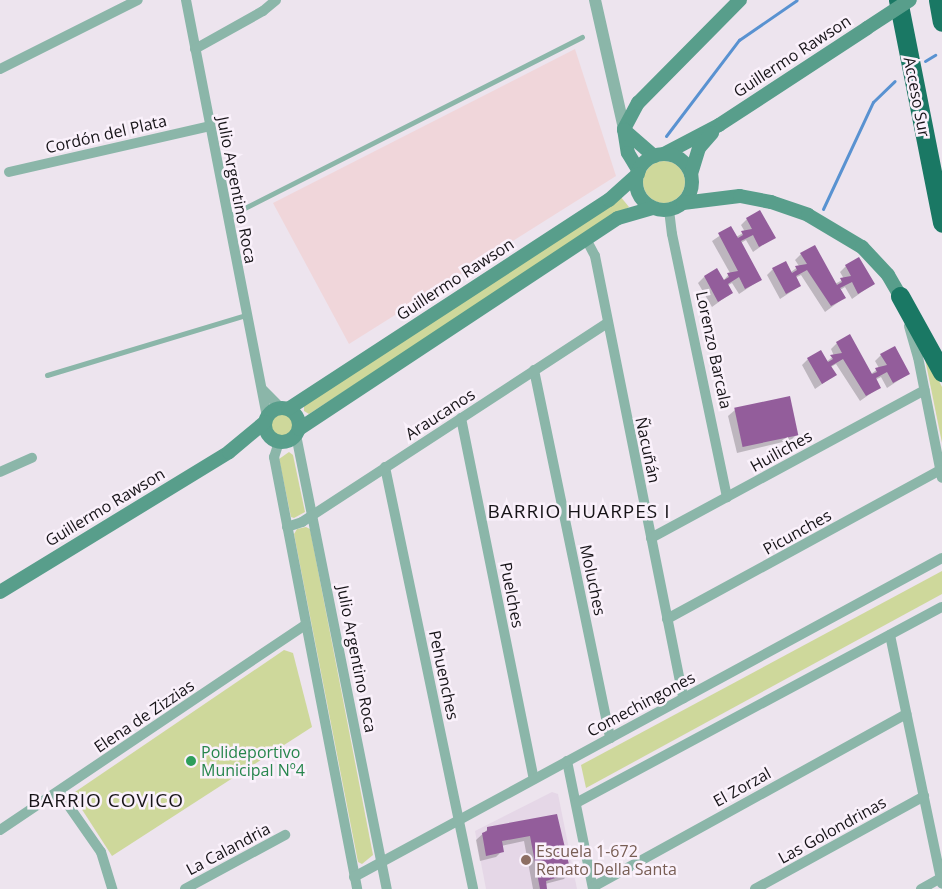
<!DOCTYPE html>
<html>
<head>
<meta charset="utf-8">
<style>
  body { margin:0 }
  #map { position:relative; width:942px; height:889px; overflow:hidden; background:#ede4ee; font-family:"Open Sans",sans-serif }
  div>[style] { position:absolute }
  .industrial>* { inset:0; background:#f0d6da }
  .built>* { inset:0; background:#e5d7e7 }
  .green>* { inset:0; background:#ced89b }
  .round { border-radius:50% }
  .shadow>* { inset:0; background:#0003 }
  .stream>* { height:3px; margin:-1.5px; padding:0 1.5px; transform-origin:1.5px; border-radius:1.5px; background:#5992d1 }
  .building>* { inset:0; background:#935d9b; transform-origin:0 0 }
  .service>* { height:5px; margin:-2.5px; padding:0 2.5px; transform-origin:2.5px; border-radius:2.5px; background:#8bb6a9 }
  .minor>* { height:10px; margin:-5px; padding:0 5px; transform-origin:5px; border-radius:5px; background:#8bb6a9 }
  .tertiary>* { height:12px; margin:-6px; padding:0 6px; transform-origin:6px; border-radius:6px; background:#8bb6a9 }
  .secondary>* { height:14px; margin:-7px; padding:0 7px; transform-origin:7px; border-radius:7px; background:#589e8b }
  .secondary>.ring { margin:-7px; padding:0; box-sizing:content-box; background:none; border:14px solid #589e8b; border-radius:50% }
  .motorway>* { height:19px; margin:-9.5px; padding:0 9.5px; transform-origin:9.5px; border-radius:9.5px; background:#1a7864 }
  .secondary-bridge>* { height:14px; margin:-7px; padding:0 7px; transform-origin:7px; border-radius:7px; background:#589e8b }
  .dots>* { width:14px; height:14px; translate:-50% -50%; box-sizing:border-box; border:2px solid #faf1fb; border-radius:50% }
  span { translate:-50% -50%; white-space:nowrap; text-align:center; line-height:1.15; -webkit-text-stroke:5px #faf1fb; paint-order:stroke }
  .street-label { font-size:16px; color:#171418 }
  .leisure-label { font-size:16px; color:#27864d }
  .left { translate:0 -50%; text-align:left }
  .education-label { font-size:16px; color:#785e54 }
  .quarter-label { font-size:19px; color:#171418; letter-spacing:1px }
</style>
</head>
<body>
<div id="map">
  <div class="industrial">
    <i style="clip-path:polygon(575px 49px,616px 176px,349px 344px,273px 203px)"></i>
  </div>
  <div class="built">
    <i style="clip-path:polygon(552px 792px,558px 794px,577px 889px,486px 889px,475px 831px)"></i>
  </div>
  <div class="green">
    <i class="round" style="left:643px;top:161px;width:42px;height:42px"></i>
    <i style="clip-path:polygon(620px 196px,629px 207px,309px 414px,304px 411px,304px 406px)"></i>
    <i style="clip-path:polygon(923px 349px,942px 387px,942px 443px)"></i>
    <i class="round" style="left:270px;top:413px;width:24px;height:24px"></i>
    <i style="clip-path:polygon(289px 452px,293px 455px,305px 512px,294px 518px,291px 517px,279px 459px)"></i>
    <i style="clip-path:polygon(306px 527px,310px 529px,373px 855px,362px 864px,358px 862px,294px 534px,297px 529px)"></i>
    <i style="clip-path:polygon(942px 571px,942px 594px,586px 788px,581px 765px)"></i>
    <i style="clip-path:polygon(284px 650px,293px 653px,312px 727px,112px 856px,72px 794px)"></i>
  </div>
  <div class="shadow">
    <i style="clip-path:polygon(747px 219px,774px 237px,753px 252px,746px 240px,741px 243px,760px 280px,739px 294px,732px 283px,727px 286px,731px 293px,712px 307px,698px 283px,704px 277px,723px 281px,730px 273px,712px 241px,731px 228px,736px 237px,745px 232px,741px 225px)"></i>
    <i style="clip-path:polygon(801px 254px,835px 284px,844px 279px,840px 272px,846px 266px,873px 284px,852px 299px,845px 287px,840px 290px,844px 298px,825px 312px,801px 275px,795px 278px,800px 286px,780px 299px,767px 275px,773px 269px,791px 272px,799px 266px,795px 260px)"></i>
    <i style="clip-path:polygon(837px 343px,871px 374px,879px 368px,875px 361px,881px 355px,908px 374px,887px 388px,881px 377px,875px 380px,880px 387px,860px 401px,836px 364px,831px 367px,835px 375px,815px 389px,802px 365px,808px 359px,826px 362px,834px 356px,831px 349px)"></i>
    <i style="clip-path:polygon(735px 410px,797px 434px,791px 440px,737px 453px,728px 416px)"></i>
    <i style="clip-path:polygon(556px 815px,570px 872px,564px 879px,545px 884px,546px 889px,533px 889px,524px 841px,501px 846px,502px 851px,496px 857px,480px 861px,476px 840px,488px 829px)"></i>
  </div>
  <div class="stream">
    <i style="left:925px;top:61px;width:12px;rotate:-31deg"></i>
    <i style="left:666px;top:136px;width:121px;rotate:-52.8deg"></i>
    <i style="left:739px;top:40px;width:70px;rotate:-34.6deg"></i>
    <i style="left:823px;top:209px;width:118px;rotate:-65deg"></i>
    <i style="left:873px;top:102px;width:30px;rotate:-44deg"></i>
  </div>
  <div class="building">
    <i style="clip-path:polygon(760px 210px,776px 238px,759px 247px,753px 235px,741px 241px,762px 280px,745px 289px,739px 277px,728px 284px,733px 293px,718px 302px,704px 276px,717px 268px,724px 280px,729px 277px,727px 273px,738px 271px,718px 233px,731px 226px,738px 238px,743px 235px,741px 231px,752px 229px,746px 218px)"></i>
    <i style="clip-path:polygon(815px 245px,837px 285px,842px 282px,840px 278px,851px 276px,845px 265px,859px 257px,875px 284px,858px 294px,852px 282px,840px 288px,846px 298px,831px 306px,807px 270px,796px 276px,801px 286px,786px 294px,772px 268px,786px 261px,792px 273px,797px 270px,795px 266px,807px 264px,800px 253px)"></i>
    <i style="clip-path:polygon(850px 334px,872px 374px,877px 372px,875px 368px,887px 365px,880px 354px,895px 346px,910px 374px,893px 383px,887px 372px,876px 378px,881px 388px,866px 396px,843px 359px,831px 366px,837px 375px,822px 384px,807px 358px,821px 350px,828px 362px,833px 359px,830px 355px,842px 353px,836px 342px)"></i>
    <i style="left:790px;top:396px;width:40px;height:57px;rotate:78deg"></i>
    <i style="clip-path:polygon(557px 814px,571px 873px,546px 881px,547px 889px,540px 889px,530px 836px,502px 841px,504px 852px,486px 856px,482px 833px,487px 831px,487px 827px)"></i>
  </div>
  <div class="service">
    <i style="left:227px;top:217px;width:398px;rotate:-26.9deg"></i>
    <i style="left:47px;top:375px;width:208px;rotate:-16.8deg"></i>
  </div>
  <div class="minor">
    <i style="left:186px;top:0;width:425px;rotate:79deg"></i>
    <i style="left:195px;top:49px;width:78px;rotate:-29.2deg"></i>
    <i style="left:263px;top:11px;width:17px;rotate:-40deg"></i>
    <i style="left:0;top:69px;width:154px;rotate:-26.6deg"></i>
    <i style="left:9px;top:172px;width:206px;rotate:-12.9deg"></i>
    <i style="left:669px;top:210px;width:24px;rotate:83deg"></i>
    <i style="left:672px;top:234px;width:269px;rotate:78.2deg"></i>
    <i style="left:586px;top:239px;width:19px;rotate:62deg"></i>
    <i style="left:595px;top:256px;width:451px;rotate:78.7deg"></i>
    <i style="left:909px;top:326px;width:32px;rotate:74deg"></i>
    <i style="left:918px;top:357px;width:123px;rotate:78.8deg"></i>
    <i style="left:534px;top:370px;width:376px;rotate:78.3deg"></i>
    <i style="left:263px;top:390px;width:25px;rotate:45deg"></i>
    <i style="left:461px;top:418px;width:368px;rotate:78.6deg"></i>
    <i style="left:296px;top:435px;width:463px;rotate:78.7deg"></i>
    <i style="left:279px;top:442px;width:16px;rotate:108deg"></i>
    <i style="left:274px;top:457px;width:440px;rotate:79.1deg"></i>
    <i style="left:385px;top:467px;width:431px;rotate:78.2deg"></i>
    <i style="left:0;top:472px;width:35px;rotate:-24deg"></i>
    <i style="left:287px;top:527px;width:16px;rotate:-18deg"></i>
    <i style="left:302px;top:522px;width:364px;rotate:-33.1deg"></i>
    <i style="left:651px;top:538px;width:311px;rotate:-28.4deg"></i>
    <i style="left:667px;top:619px;width:311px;rotate:-28.6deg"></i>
    <i style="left:890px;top:635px;width:254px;rotate:78.2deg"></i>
    <i style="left:567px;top:761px;width:131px;rotate:78.5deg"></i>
    <i style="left:59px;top:792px;width:73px;rotate:55deg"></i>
    <i style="left:101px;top:852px;width:39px;rotate:73deg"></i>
    <i style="left:576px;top:803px;width:415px;rotate:-28.2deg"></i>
    <i style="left:0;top:830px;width:367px;rotate:-33.9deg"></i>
    <i style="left:354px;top:877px;width:669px;rotate:-28.48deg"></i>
    <i style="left:593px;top:887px;width:358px;rotate:-28.9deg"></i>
    <i style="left:185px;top:889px;width:114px;rotate:-28.4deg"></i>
    <i style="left:755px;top:889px;width:193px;rotate:-28.8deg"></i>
    <i style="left:921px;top:889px;width:23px;rotate:-29deg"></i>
  </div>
  <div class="tertiary">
    <i style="left:595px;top:0;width:132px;rotate:77.3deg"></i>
  </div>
  <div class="secondary">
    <i style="left:624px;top:129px;width:30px;rotate:-62deg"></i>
    <i style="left:638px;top:103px;width:145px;rotate:-45.3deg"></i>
    <i style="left:624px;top:129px;width:24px;rotate:81deg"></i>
    <i style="left:628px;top:153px;width:21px;rotate:59deg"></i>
    <i style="left:624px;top:130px;width:40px;rotate:41deg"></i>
    <i style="left:664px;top:154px;width:62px;rotate:-27.8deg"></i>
    <i style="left:719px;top:125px;width:177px;rotate:-33.2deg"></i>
    <i class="ring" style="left:636px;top:154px;width:42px;height:42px"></i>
    <i style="left:691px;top:174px;width:27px;rotate:-73deg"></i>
    <i style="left:699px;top:148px;width:20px;rotate:-49deg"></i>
    <i style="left:683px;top:203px;width:57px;rotate:-7deg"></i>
    <i style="left:740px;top:196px;width:32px;rotate:11deg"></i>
    <i style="left:771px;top:202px;width:39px;rotate:19deg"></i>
    <i style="left:808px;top:215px;width:63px;rotate:30.7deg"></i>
    <i style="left:862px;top:247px;width:38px;rotate:47deg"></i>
    <i style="left:888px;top:275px;width:24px;rotate:60deg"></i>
    <i class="ring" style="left:265px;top:408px;width:20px;height:20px"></i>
    <i style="left:288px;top:409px;width:383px;rotate:-33.1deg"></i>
    <i style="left:609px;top:200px;width:39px;rotate:-42deg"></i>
    <i style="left:299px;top:429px;width:382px;rotate:-33.5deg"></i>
    <i style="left:618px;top:218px;width:36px;rotate:-16deg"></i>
    <i style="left:0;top:592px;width:268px;rotate:-31.4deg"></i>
    <i style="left:229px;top:452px;width:47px;rotate:-39.8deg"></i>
  </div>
  <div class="motorway">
    <i style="left:898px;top:0;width:227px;rotate:78.8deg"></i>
    <i style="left:938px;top:0;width:22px;rotate:80deg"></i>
    <i style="left:900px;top:296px;width:87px;rotate:61.1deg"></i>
  </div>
  <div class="secondary-bridge">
    <i style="left:867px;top:28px;width:51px;rotate:-33.1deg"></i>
  </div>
  <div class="dots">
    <i style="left:191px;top:761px;background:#2e9e5b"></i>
    <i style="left:526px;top:860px;background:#8d6e63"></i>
  </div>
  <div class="street-label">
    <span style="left:792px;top:56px;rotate:-33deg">Guillermo Rawson</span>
    <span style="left:917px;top:97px;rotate:79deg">Acceso Sur</span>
    <span style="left:106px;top:134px;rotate:-13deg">Cordón del Plata</span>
    <span style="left:237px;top:190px;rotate:79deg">Julio Argentino Roca</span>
    <span style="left:455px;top:279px;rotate:-33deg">Guillermo Rawson</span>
    <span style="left:714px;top:350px;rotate:78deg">Lorenzo Barcala</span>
    <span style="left:440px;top:414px;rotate:-33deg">Araucanos</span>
    <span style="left:648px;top:450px;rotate:78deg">Ñacuñán</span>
    <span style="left:781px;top:451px;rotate:-29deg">Huiliches</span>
    <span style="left:105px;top:507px;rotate:-31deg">Guillermo Rawson</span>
    <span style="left:797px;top:532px;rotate:-29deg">Picunches</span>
    <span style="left:593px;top:580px;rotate:78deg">Moluches</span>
    <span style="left:512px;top:595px;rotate:79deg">Puelches</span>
    <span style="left:357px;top:659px;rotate:79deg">Julio Argentino Roca</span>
    <span style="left:444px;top:675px;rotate:78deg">Pehuenches</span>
    <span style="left:641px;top:704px;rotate:-28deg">Comechingones</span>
    <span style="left:144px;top:716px;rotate:-34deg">Elena de Zizzias</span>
    <span style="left:742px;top:787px;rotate:-29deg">El Zorzal</span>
    <span style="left:832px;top:830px;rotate:-29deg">Las Golondrinas</span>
    <span style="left:228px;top:849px;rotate:-28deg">La Calandria</span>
  </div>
  <div class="leisure-label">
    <span class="left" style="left:201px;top:761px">Polideportivo<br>Municipal Nº4</span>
  </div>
  <div class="education-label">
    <span class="left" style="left:536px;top:860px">Escuela 1-672<br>Renato Della Santa</span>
  </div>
  <div class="quarter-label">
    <span style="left:579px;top:512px">BARRIO HUARPES I</span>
    <span style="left:106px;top:801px">BARRIO COVICO</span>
  </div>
</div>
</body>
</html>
